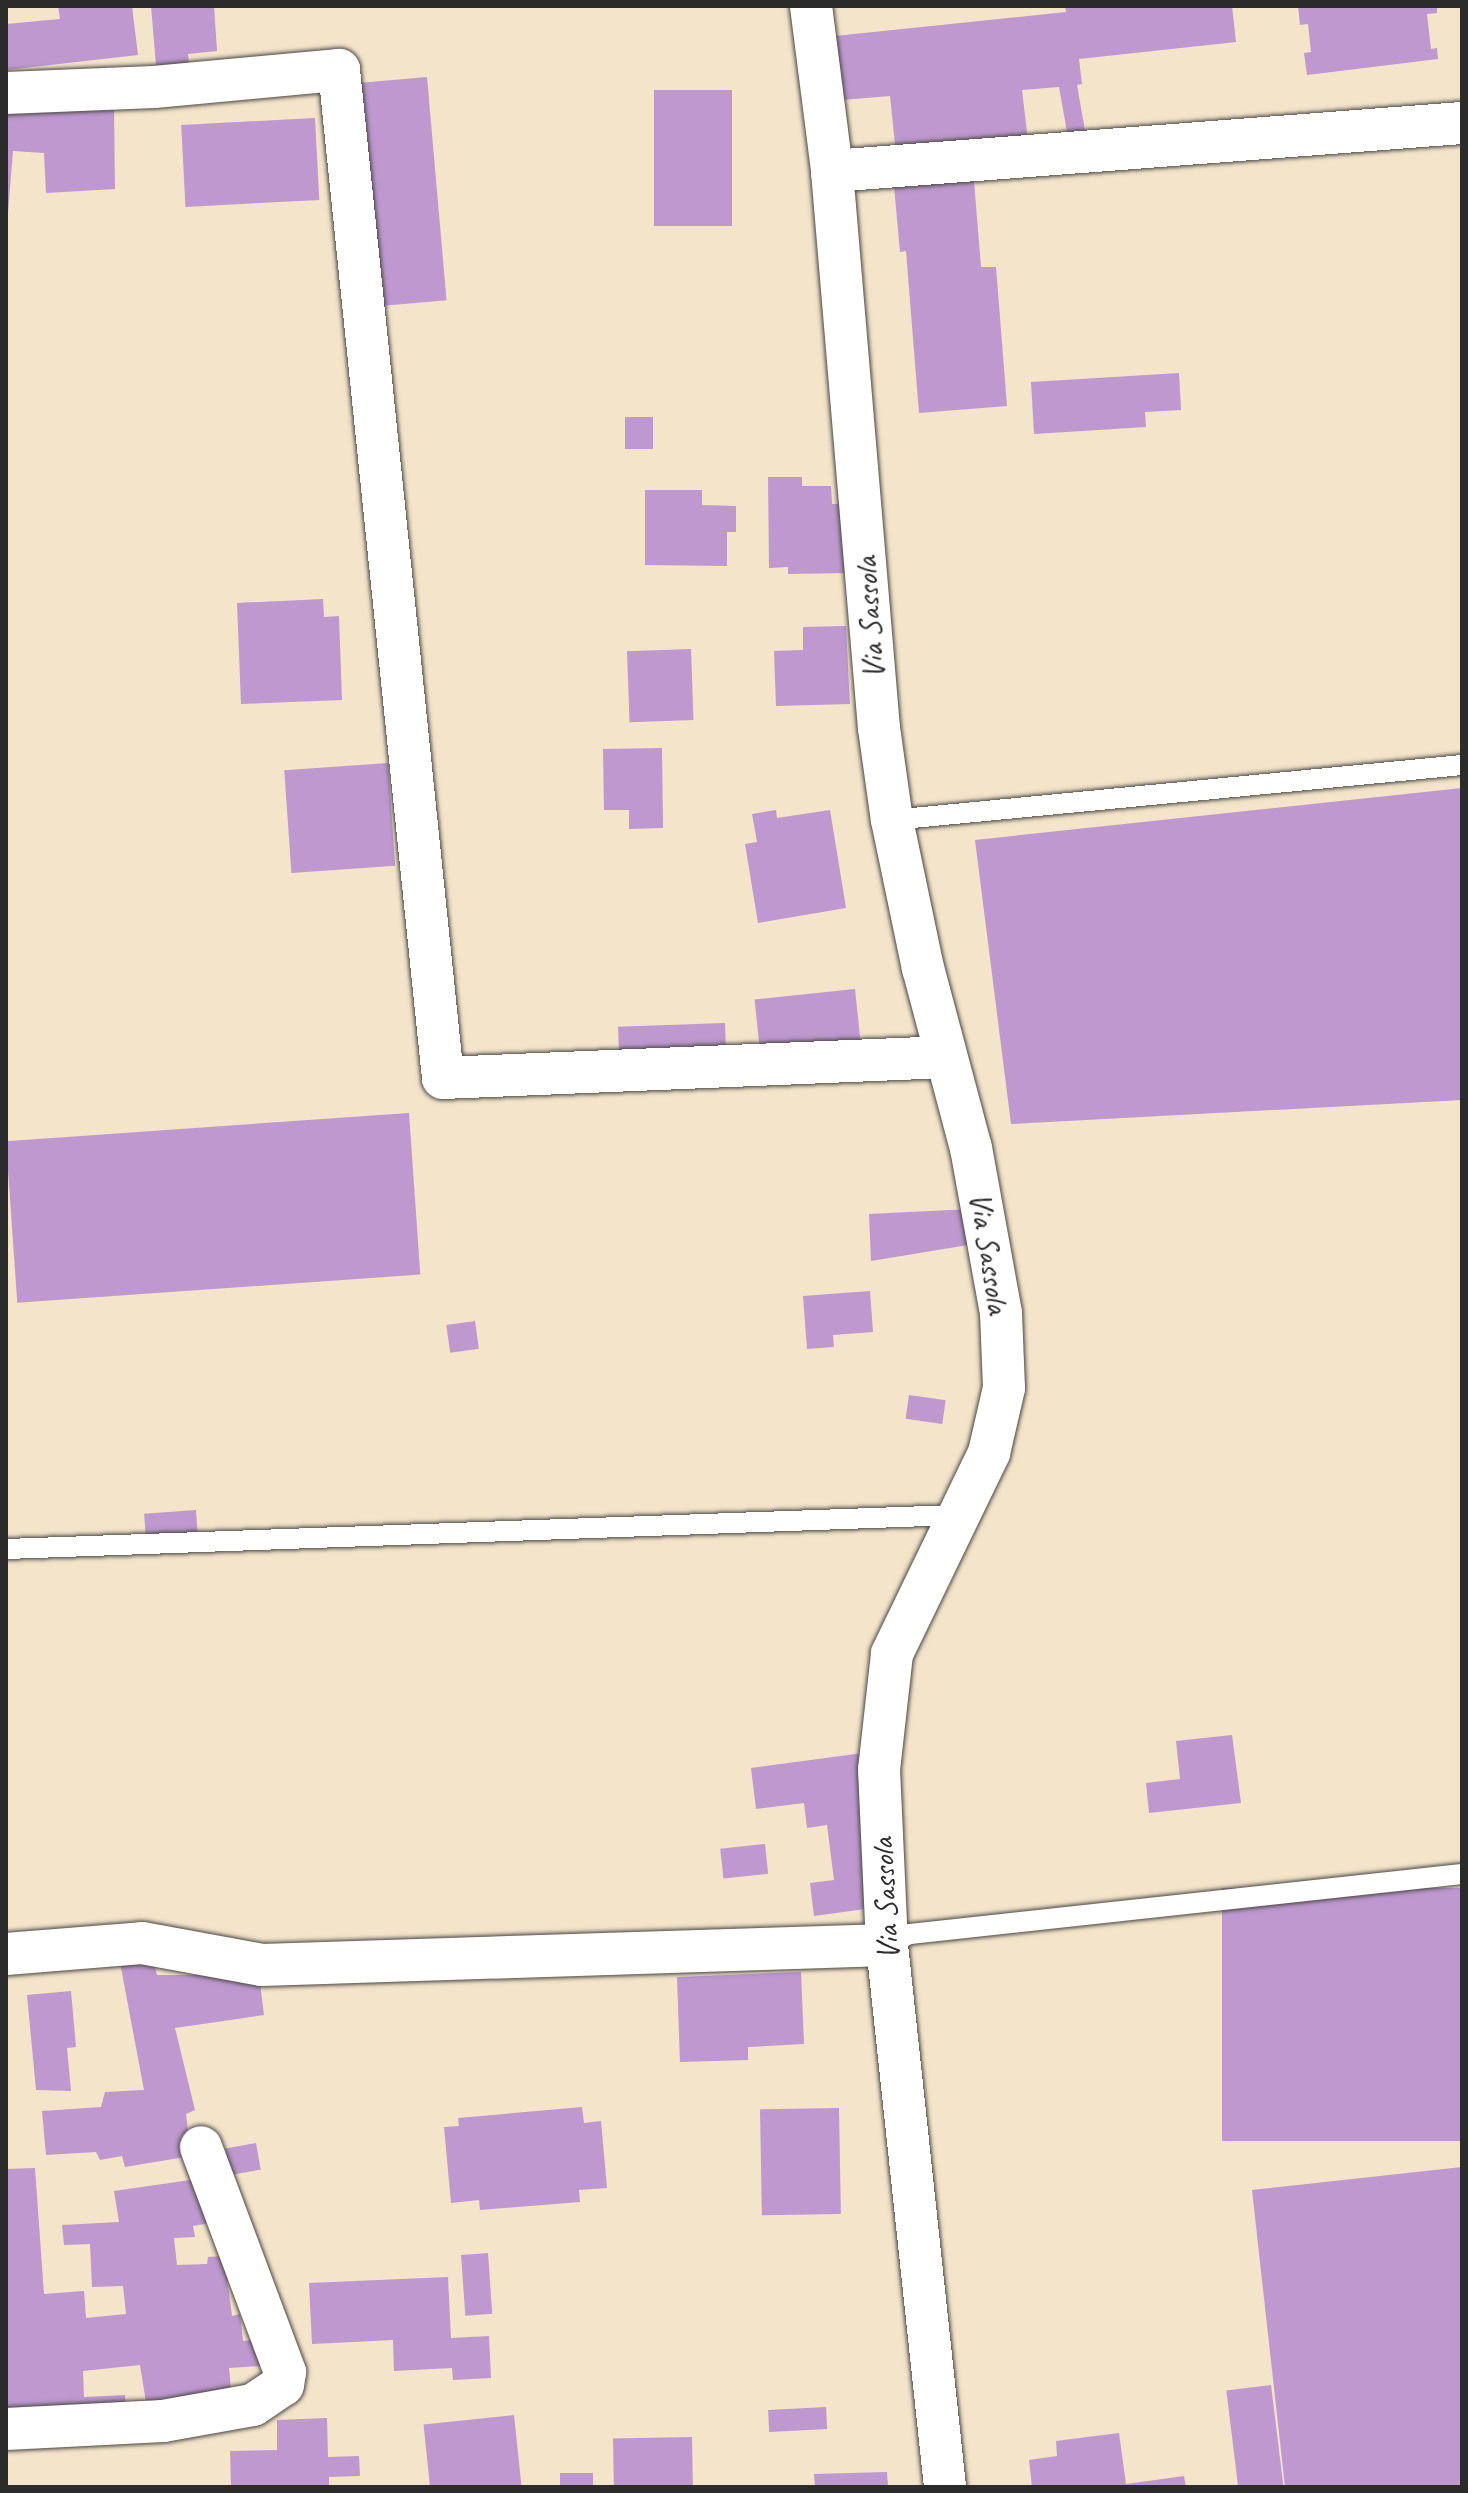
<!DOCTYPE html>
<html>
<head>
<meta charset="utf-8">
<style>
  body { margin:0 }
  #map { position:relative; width:1468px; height:2493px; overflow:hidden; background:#f3e4ca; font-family:Caveat,sans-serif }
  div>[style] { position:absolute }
  .building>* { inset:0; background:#be98cf; transform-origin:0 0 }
  .roads { filter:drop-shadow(0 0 2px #494743) drop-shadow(0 0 2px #494743) }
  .lane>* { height:20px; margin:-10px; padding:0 10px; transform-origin:10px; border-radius:10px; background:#fff }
  .street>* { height:42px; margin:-21px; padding:0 21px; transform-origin:21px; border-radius:21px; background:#fff }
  span { translate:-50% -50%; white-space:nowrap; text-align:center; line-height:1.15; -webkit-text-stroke:6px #fff; paint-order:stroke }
  .street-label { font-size:32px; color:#2b2b2b }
  .frame { position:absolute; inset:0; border:8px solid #2b2b2b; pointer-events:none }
</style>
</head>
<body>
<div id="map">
  <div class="building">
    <i style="clip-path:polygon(58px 6px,132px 6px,138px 55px,6px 70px,6px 24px,60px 19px)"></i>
    <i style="clip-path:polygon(151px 6px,214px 6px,217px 51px,188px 54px,190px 74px,157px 77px)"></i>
    <i style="clip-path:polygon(1065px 6px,1232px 6px,1236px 42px,1079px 59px,1082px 84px,1077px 85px,1087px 142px,1069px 143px,1059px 87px,1022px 90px,1029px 149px,897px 163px,890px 96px,842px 100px,835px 36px,1066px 12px)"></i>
    <i style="clip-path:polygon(1298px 6px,1437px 6px,1437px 13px,1427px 14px,1431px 49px,1437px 48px,1438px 59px,1307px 75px,1304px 53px,1311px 52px,1308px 24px,1300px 25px)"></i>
    <i style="left:427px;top:77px;width:224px;height:66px;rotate:85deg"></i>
    <i style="left:654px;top:90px;width:78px;height:136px"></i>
    <i style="clip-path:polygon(114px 108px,115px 189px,46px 193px,44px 153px,13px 151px,6px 238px,6px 112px)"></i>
    <i style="left:315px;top:118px;width:82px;height:134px;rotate:87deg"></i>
    <i style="clip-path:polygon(974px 181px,981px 267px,996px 267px,1007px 406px,919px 413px,906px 251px,900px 252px,894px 186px)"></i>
    <i style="clip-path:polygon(1179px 373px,1181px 410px,1145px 412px,1146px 427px,1034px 434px,1031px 382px)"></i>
    <i style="left:625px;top:417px;width:28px;height:32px"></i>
    <i style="clip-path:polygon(768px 477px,802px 477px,802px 486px,831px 486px,832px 504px,849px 504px,850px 573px,788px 574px,788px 567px,769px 568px)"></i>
    <i style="clip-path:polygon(645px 490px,702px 490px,702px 505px,736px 506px,736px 532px,727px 532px,727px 566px,645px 565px)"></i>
    <i style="clip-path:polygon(323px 599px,324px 617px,339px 616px,342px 700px,241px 704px,237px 603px)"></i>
    <i style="clip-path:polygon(846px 626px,850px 704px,776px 706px,774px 651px,803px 650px,803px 627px)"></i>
    <i style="left:691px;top:649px;width:71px;height:64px;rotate:88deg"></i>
    <i style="clip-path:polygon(662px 748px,663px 828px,629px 829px,629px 810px,604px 810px,603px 749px)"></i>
    <i style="left:388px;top:763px;width:103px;height:104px;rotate:86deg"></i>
    <i style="clip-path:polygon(1462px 788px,1462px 1100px,1011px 1124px,975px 840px)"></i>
    <i style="clip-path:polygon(776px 810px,777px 818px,830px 810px,846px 908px,758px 923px,745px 844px,757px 842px,752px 814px)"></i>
    <i style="left:855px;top:989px;width:58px;height:101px;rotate:84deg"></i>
    <i style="left:725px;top:1023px;width:36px;height:107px;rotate:88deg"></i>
    <i style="left:409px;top:1113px;width:162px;height:404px;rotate:86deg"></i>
    <i style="clip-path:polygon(971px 1209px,974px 1244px,871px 1261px,869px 1214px)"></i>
    <i style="clip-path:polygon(870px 1291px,873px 1332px,833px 1335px,834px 1347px,807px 1349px,803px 1296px)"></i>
    <i style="left:475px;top:1321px;width:28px;height:29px;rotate:82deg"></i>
    <i style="left:909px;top:1395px;width:37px;height:24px;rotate:8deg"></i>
    <i style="left:196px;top:1510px;width:30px;height:52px;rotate:86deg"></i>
    <i style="clip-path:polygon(1232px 1735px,1241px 1803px,1149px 1813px,1146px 1783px,1180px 1779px,1176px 1741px)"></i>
    <i style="clip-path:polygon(863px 1753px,880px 1907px,814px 1916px,810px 1883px,834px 1880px,827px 1825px,807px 1828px,804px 1803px,756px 1809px,751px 1768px)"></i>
    <i style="left:765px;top:1844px;width:30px;height:45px;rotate:84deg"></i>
    <i style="left:1462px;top:1888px;width:253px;height:240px;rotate:90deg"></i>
    <i style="clip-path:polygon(119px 1957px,154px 1963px,157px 1975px,259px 1975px,264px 2015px,175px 2028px,195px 2110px,186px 2114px,191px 2156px,125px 2167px,122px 2156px,100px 2160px,96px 2152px,46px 2155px,42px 2111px,101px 2107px,105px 2092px,144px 2090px)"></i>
    <i style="clip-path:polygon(801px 1972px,804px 2044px,748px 2047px,748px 2060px,680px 2062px,677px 1977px)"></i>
    <i style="clip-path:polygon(71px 1991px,76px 2047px,67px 2048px,71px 2091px,36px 2090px,27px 1995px)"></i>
    <i style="clip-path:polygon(582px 2107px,584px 2123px,601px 2121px,607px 2188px,579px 2190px,580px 2202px,480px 2210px,479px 2200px,451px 2203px,444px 2127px,459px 2126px,458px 2118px)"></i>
    <i style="left:839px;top:2108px;width:106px;height:79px;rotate:89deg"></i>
    <i style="left:256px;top:2143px;width:27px;height:31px;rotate:80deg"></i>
    <i style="clip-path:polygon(1462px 2167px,1462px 2487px,1285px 2487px,1252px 2190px)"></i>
    <i style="clip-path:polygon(35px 2168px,44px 2294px,84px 2291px,86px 2318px,126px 2314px,123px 2286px,92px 2287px,90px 2244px,64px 2245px,62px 2225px,119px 2222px,114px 2191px,204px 2178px,216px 2222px,193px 2226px,195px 2237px,174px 2238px,177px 2265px,207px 2264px,208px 2257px,224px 2256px,232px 2316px,240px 2314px,243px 2341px,260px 2339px,262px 2366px,229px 2368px,232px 2400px,148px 2415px,140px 2365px,83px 2371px,84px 2397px,125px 2395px,126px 2417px,6px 2422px,6px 2169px)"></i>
    <i style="left:488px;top:2253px;width:61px;height:27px;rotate:86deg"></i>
    <i style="clip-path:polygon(448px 2277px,451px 2338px,489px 2336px,491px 2378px,453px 2380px,452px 2368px,394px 2371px,393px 2340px,312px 2344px,309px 2283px)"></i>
    <i style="left:1271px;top:2385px;width:103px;height:45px;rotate:83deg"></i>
    <i style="left:826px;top:2407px;width:22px;height:58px;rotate:87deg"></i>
    <i style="left:514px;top:2415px;width:72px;height:91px;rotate:84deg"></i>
    <i style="clip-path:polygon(327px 2418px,328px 2457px,359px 2456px,360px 2476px,329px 2477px,329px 2487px,231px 2487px,230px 2451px,277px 2450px,277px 2420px)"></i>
    <i style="clip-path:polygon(1119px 2433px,1126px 2484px,1184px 2476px,1186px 2487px,1032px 2487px,1029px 2460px,1057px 2456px,1056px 2441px)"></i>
    <i style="left:692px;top:2437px;width:50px;height:79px;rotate:89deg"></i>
    <i style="clip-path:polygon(887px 2472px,888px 2487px,815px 2487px,814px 2474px)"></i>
    <i style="left:560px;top:2473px;width:33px;height:14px"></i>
  </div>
  <div class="roads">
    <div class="lane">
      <i style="left:892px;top:820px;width:573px;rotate:-5.51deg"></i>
      <i style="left:6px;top:1549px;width:950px;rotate:-2.05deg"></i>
      <i style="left:887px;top:1945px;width:25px;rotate:-26deg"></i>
      <i style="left:910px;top:1934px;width:555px;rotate:-6.2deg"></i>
    </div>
    <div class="street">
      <i style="left:811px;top:6px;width:166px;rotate:82.7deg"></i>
      <i style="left:832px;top:171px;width:559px;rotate:85.18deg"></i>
      <i style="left:879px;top:728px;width:93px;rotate:82deg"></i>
      <i style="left:892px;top:820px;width:151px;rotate:78.2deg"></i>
      <i style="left:923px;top:968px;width:186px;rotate:75.1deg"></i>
      <i style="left:971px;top:1148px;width:168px;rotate:79.7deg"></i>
      <i style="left:1001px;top:1313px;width:75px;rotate:87.7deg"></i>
      <i style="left:1004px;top:1388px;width:67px;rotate:103deg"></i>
      <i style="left:989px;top:1453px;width:223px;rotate:115.8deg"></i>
      <i style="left:892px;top:1654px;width:116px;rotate:96.4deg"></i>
      <i style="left:879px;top:1769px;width:176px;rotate:87.4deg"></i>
      <i style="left:887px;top:1945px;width:545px;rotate:83.89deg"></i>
      <i style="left:6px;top:93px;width:148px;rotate:-2.3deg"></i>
      <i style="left:154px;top:87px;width:186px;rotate:-5.3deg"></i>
      <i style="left:339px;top:70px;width:1013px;rotate:84.11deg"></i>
      <i style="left:443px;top:1078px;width:503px;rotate:-2.39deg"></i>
      <i style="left:832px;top:171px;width:632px;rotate:-4.36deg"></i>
      <i style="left:6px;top:1954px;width:136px;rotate:-4.6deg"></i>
      <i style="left:142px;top:1943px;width:122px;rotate:10.4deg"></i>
      <i style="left:262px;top:1965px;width:625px;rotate:-1.83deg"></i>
      <i style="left:6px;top:2429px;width:157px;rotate:-2.9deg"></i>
      <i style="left:163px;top:2421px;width:91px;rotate:-10.1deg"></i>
      <i style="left:253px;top:2405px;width:36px;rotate:-34deg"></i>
      <i style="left:283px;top:2385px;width:13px;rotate:-81deg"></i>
      <i style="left:285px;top:2372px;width:240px;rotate:-110.5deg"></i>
    </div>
  </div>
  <div class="street-label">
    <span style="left:870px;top:618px;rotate:-94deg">Via Sassola</span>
    <span style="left:989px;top:1253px;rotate:81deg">Via Sassola</span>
    <span style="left:886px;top:1899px;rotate:-93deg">Via Sassola</span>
  </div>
  <div class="frame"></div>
</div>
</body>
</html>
